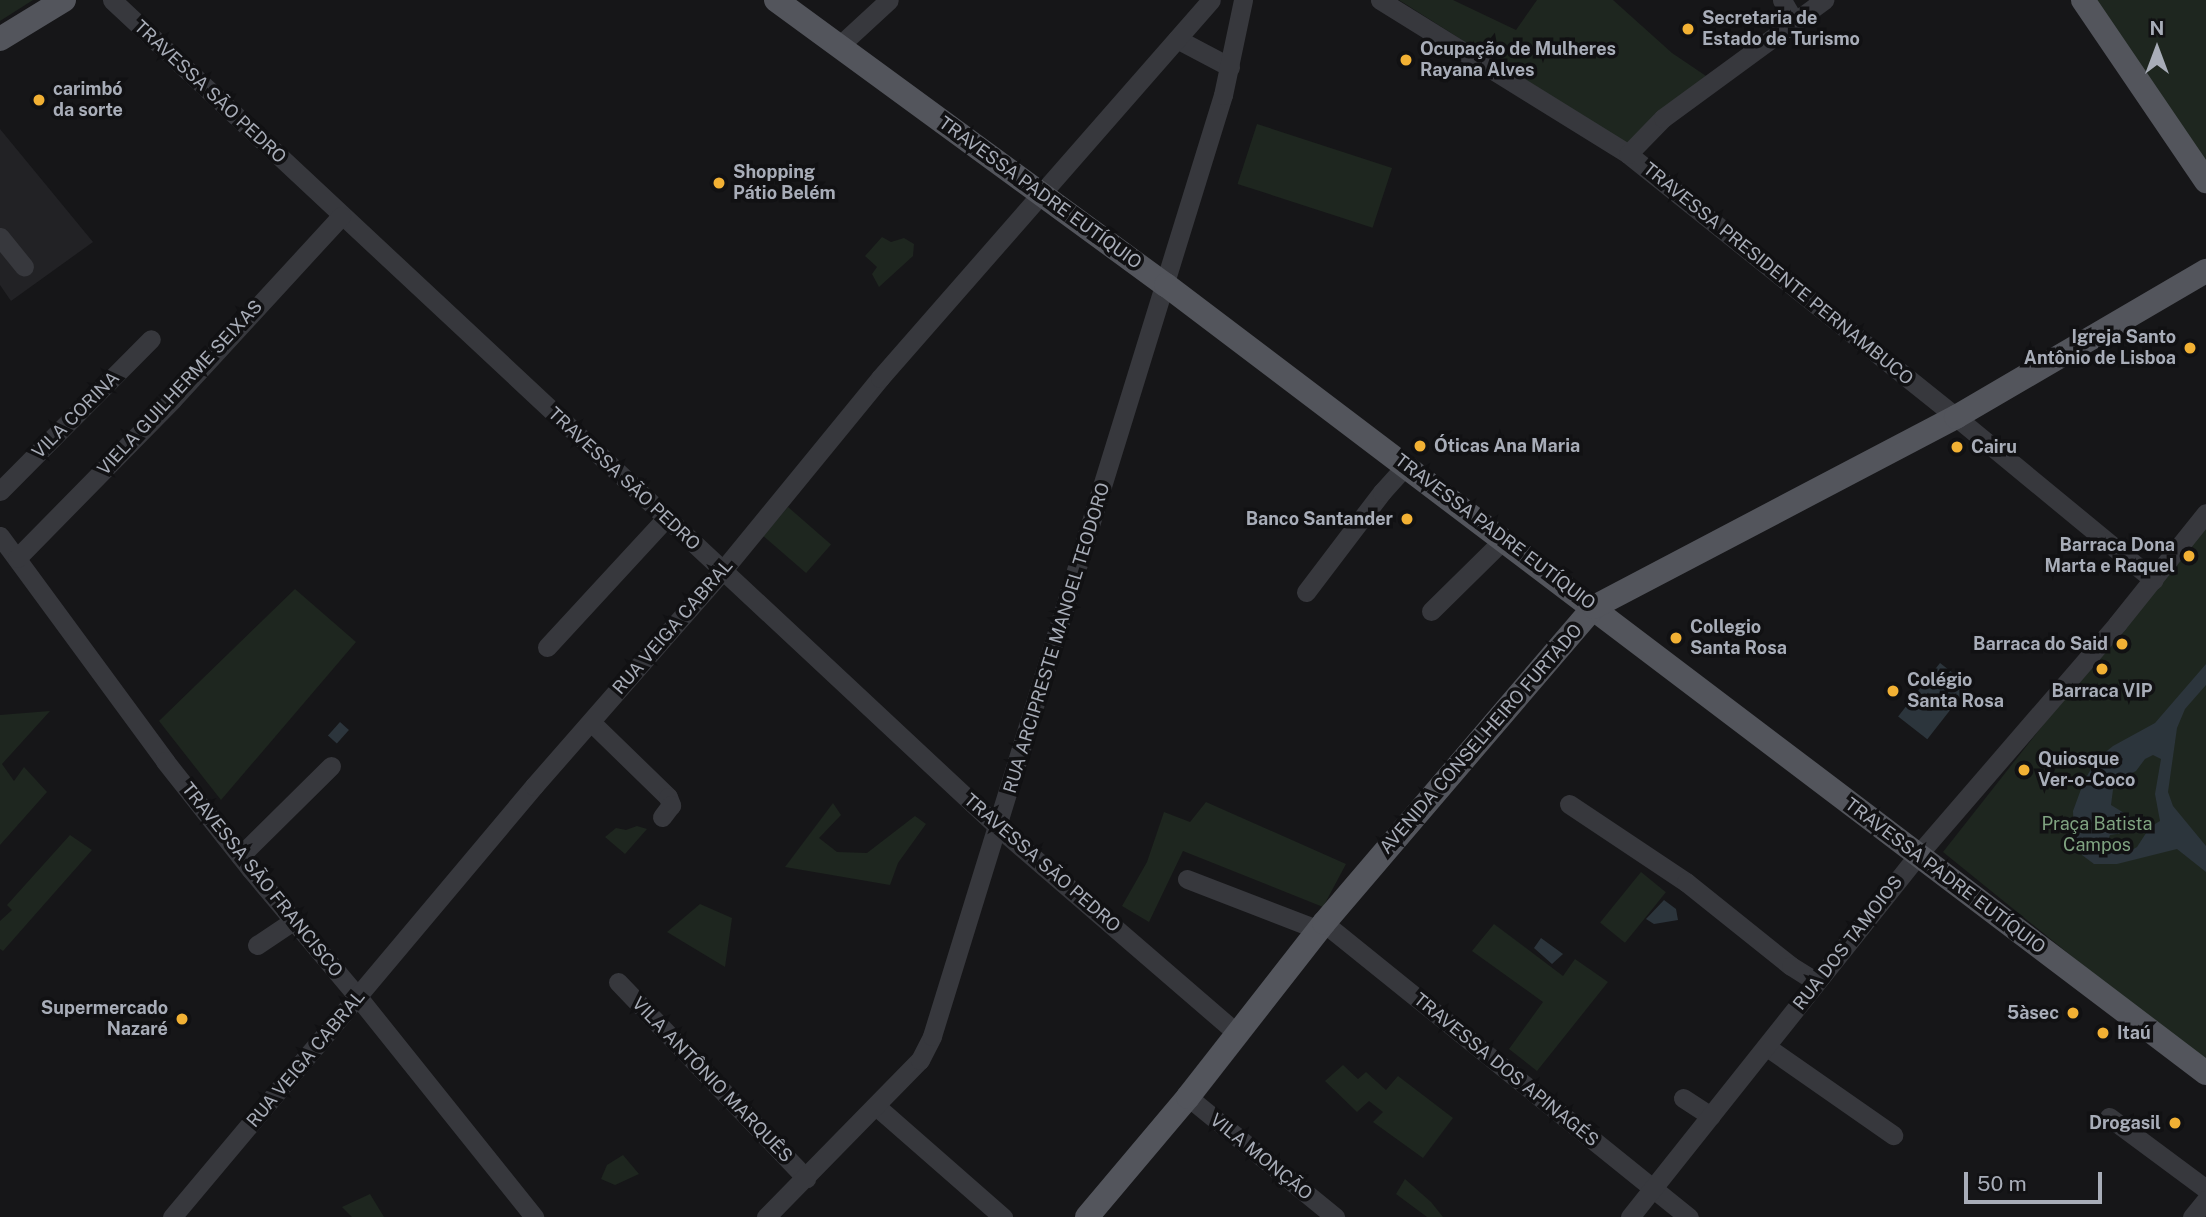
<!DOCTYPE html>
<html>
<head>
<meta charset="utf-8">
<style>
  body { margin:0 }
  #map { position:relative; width:2206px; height:1217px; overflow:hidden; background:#161618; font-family:"Public Sans",sans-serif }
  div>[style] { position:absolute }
  .built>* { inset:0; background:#222225 }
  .green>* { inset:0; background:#1e261f; transform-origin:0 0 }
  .water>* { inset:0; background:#2c353c; transform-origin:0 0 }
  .minor>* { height:19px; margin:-9.5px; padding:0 9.5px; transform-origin:9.5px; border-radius:9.5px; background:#37383d }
  .major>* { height:24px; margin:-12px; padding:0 12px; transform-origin:12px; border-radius:12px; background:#53555c }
  .dots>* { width:19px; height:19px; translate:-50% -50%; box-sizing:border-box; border:4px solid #111113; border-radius:50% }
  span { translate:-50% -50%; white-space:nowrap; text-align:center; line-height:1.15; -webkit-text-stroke:7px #111113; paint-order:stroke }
  .poi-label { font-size:18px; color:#a8adb8; font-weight:700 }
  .left { translate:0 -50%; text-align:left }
  .right { translate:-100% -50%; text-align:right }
  .street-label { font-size:18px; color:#a8adb8 }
  .park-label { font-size:18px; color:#7fa381 }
  .north { position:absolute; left:2122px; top:14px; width:70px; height:70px; -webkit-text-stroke:5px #111113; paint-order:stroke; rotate:0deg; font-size:19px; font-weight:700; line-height:28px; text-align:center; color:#a8adb8 }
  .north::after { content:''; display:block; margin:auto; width:24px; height:32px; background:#a8adb8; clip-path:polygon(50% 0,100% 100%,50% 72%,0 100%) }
  .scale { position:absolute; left:1964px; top:1172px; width:138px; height:32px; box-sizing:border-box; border:4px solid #a8adb8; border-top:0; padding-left:9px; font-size:21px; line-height:24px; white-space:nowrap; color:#a8adb8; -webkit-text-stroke:5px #111113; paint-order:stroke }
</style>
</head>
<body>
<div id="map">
  <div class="built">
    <i style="clip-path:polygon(0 129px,93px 242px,11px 301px,0 285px)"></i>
  </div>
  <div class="green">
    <i style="clip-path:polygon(0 0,33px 0,0 21px)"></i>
    <i style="clip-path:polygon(1399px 0,1453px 0,1516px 30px,1537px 0,1613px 0,1672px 53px,1712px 80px,1626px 144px)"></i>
    <i style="clip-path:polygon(2094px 0,2206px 0,2206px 161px)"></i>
    <i style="left:1257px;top:124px;width:142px;height:63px;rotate:18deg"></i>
    <i style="clip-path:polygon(882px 237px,891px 242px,904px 238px,914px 244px,913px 256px,879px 287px,872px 274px,877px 267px,865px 256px)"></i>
    <i style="left:788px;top:507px;width:57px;height:38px;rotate:41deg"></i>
    <i style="clip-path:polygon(2206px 518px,2206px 1065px,1943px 852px)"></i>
    <i style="clip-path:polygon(295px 589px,356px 642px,221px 800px,159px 721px)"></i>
    <i style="clip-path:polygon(50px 711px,2px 764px,14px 781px,24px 767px,47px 792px,0 845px,0 715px)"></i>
    <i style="clip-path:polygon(1206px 802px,1346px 864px,1323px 907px,1183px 851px,1149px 922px,1122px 906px,1147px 862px,1164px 812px,1190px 822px)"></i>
    <i style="clip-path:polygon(833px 803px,841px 815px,819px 838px,837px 852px,867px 853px,915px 816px,926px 824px,898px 863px,890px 885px,785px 867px)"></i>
    <i style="clip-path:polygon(637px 826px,647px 829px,625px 854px,605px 837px,616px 828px,626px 830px)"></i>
    <i style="clip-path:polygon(70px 835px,92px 850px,3px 951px,0 949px,0 921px,12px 910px,7px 905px)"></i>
    <i style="left:1641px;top:872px;width:32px;height:65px;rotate:39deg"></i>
    <i style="clip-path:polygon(700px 904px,732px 918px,725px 967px,667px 932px)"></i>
    <i style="clip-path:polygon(1494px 924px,1563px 976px,1575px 959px,1608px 982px,1537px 1071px,1509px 1049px,1543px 1002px,1472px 951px)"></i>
    <i style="clip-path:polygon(1343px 1065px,1358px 1079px,1366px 1072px,1386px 1090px,1398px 1076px,1453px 1118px,1423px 1158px,1373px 1122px,1383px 1112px,1369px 1101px,1357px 1112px,1325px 1081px)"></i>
    <i style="clip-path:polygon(623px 1155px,639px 1174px,615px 1185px,601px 1179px,607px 1165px)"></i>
    <i style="clip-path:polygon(1405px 1179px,1431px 1202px,1443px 1217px,1427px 1217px,1396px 1194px)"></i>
    <i style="clip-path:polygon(370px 1194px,384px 1217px,352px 1217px,342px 1207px)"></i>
  </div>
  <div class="water">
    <i style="left:1940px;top:663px;width:37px;height:68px;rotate:38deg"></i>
    <i style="clip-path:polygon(evenodd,2206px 664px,2206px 685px,2185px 709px,2177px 728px,2168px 792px,2173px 806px,2206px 846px,2206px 872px,2177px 849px,2117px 864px,2094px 864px,2082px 855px,2074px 841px,2073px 811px,2084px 781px,2097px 759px,2113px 746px,2155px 723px,2206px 664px,2153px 755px,2161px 759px,2155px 794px,2160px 821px,2150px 827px,2137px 847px,2125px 854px,2113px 854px,2105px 848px,2110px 835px,2129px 832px,2134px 826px,2134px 819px,2111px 805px,2114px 782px,2136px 771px,2145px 759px,2153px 755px)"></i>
    <i style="left:340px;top:722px;width:12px;height:18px;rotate:42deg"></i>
    <i style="clip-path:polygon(1664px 900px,1676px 909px,1678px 920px,1654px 924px,1646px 919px)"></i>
    <i style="clip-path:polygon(1541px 938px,1563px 954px,1552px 964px,1534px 948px)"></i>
  </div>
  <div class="minor">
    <i style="left:112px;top:0;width:1212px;rotate:43.03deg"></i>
    <i style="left:998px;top:827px;width:317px;rotate:40.8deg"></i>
    <i style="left:1380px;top:0;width:292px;rotate:31.8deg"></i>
    <i style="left:1628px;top:154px;width:420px;rotate:38.7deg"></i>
    <i style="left:1956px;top:417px;width:256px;rotate:39.5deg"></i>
    <i style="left:1782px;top:0;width:24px;rotate:60deg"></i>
    <i style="left:1177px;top:39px;width:60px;rotate:27.8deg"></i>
    <i style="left:838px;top:47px;width:69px;rotate:-42.7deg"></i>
    <i style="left:1628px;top:154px;width:50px;rotate:-45.8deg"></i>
    <i style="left:1663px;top:118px;width:200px;rotate:-36.2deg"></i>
    <i style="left:0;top:237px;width:38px;rotate:51deg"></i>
    <i style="left:0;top:491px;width:214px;rotate:-45.2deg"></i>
    <i style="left:0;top:536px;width:279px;rotate:53.7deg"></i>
    <i style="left:165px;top:761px;width:139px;rotate:51.7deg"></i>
    <i style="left:251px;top:870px;width:166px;rotate:49.9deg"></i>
    <i style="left:358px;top:997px;width:282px;rotate:51.3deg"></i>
    <i style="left:17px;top:558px;width:221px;rotate:-45.5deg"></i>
    <i style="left:172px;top:400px;width:250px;rotate:-47.4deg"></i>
    <i style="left:1306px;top:592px;width:126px;rotate:-52.8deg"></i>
    <i style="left:1382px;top:492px;width:36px;rotate:-48deg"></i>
    <i style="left:1431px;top:611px;width:103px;rotate:-44.6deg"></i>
    <i style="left:547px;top:647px;width:174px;rotate:-47.3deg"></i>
    <i style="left:591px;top:722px;width:107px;rotate:44.2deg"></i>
    <i style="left:668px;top:797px;width:9px;rotate:69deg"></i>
    <i style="left:671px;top:805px;width:15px;rotate:127deg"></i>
    <i style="left:1569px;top:804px;width:141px;rotate:33.7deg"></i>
    <i style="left:1686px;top:882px;width:134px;rotate:38.7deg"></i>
    <i style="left:1791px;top:966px;width:28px;rotate:32deg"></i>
    <i style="left:240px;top:856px;width:128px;rotate:-44.7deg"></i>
    <i style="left:1187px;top:879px;width:142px;rotate:21.1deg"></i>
    <i style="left:1324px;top:923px;width:469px;rotate:38.9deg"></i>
    <i style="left:257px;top:945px;width:43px;rotate:-33.7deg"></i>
    <i style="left:618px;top:982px;width:272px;rotate:46.2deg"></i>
    <i style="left:1767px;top:1047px;width:154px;rotate:34.9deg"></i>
    <i style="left:1188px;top:1097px;width:190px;rotate:39.2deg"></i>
    <i style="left:1683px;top:1098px;width:33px;rotate:33deg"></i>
    <i style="left:876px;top:1106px;width:169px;rotate:41.2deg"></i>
    <i style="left:2109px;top:1117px;width:121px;rotate:36.6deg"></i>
    <i style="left:172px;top:1217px;width:563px;rotate:-49.97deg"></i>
    <i style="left:534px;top:786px;width:287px;rotate:-48.8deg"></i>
    <i style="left:723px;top:570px;width:248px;rotate:-50.7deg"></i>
    <i style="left:880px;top:378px;width:502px;rotate:-48.79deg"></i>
    <i style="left:766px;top:1217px;width:220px;rotate:-45.6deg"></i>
    <i style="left:920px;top:1060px;width:27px;rotate:-63deg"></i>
    <i style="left:932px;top:1036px;width:985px;rotate:-72.82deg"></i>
    <i style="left:1223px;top:95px;width:97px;rotate:-78.1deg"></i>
    <i style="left:1630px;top:1217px;width:460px;rotate:-51.5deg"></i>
    <i style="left:1916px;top:857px;width:308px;rotate:-49.2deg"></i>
    <i style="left:2117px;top:624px;width:142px;rotate:-51.3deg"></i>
    <i style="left:2192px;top:1217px;width:22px;rotate:-51deg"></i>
  </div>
  <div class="major">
    <i style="left:776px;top:0;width:483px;rotate:36.2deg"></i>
    <i style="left:1166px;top:285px;width:1305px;rotate:37.15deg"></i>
    <i style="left:2083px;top:0;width:219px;rotate:55.8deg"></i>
    <i style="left:0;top:39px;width:75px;rotate:-31.4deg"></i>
    <i style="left:1087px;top:1217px;width:157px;rotate:-49.9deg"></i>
    <i style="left:1188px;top:1097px;width:221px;rotate:-52deg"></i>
    <i style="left:1324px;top:923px;width:416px;rotate:-49.5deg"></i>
    <i style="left:1594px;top:607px;width:409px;rotate:-27.7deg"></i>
    <i style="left:1956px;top:417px;width:290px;rotate:-30.3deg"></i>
  </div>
  <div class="dots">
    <i style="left:1688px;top:29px;background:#f2b134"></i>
    <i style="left:1406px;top:60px;background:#f2b134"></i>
    <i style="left:39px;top:100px;background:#f2b134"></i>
    <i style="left:719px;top:183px;background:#f2b134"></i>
    <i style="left:2190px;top:348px;background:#f2b134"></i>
    <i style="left:1420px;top:446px;background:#f2b134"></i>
    <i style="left:1957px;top:447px;background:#f2b134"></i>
    <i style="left:1407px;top:519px;background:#f2b134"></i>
    <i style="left:2189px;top:556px;background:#f2b134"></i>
    <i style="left:1676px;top:638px;background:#f2b134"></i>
    <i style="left:2122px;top:644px;background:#f2b134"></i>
    <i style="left:2102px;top:669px;background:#f2b134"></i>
    <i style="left:1893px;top:691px;background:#f2b134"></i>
    <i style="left:2024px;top:770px;background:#f2b134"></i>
    <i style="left:2073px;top:1013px;background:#f2b134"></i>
    <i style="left:182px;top:1019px;background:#f2b134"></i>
    <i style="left:2103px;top:1033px;background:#f2b134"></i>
    <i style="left:2175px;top:1123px;background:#f2b134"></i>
  </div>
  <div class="poi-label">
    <span class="left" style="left:1702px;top:29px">Secretaria de<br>Estado de Turismo</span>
    <span class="left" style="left:1420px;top:60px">Ocupação de Mulheres<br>Rayana Alves</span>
    <span class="left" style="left:53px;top:100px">carimbó<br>da sorte</span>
    <span class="left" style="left:733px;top:183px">Shopping<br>Pátio Belém</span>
    <span class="right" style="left:2176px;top:348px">Igreja Santo<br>Antônio de Lisboa</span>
    <span class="left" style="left:1434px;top:446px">Óticas Ana Maria</span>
    <span class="left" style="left:1971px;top:447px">Cairu</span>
    <span class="right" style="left:1393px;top:519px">Banco Santander</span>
    <span class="right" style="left:2175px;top:556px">Barraca Dona<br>Marta e Raquel</span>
    <span class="left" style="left:1690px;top:638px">Collegio<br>Santa Rosa</span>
    <span class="right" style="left:2108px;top:644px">Barraca do Said</span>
    <span class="left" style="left:1907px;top:691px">Colégio<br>Santa Rosa</span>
    <span style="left:2102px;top:691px">Barraca VIP</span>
    <span class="left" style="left:2038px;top:770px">Quiosque<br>Ver-o-Coco</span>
    <span class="right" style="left:168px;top:1019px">Supermercado<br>Nazaré</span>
    <span class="right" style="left:2059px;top:1013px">5àsec</span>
    <span class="left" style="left:2117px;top:1033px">Itaú</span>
    <span class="right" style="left:2161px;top:1123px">Drogasil</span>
  </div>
  <div class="street-label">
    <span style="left:210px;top:92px;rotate:43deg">TRAVESSA SÃO PEDRO</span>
    <span style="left:1040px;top:193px;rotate:36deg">TRAVESSA PADRE EUTÍQUIO</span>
    <span style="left:1778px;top:274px;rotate:39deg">TRAVESSA PRESIDENTE PERNAMBUCO</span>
    <span style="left:180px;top:388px;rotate:-47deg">VIELA GUILHERME SEIXAS</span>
    <span style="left:76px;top:415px;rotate:-45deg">VILA CORINA</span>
    <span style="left:624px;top:479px;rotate:43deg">TRAVESSA SÃO PEDRO</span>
    <span style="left:1495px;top:532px;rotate:37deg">TRAVESSA PADRE EUTÍQUIO</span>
    <span style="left:673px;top:627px;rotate:-49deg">RUA VEIGA CABRAL</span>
    <span style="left:1057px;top:638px;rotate:-73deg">RUA ARCIPRESTE MANOEL TEODORO</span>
    <span style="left:1481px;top:739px;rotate:-49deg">AVENIDA CONSELHEIRO FURTADO</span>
    <span style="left:1042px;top:863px;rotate:41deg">TRAVESSA SÃO PEDRO</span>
    <span style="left:1945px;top:876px;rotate:37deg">TRAVESSA PADRE EUTÍQUIO</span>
    <span style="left:262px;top:880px;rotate:51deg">TRAVESSA SÃO FRANCISCO</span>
    <span style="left:1848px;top:943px;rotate:-52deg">RUA DOS TAMOIOS</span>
    <span style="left:306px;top:1059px;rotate:-50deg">RUA VEIGA CABRAL</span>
    <span style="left:1506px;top:1070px;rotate:39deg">TRAVESSA DOS APINAGÉS</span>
    <span style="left:712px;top:1080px;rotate:46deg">VILA ANTÔNIO MARQUÊS</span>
    <span style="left:1261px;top:1157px;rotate:39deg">VILA MONÇÃO</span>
  </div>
  <div class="park-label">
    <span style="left:2097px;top:835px">Praça Batista<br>Campos</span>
  </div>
  <div class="north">N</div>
  <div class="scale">50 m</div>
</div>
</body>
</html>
